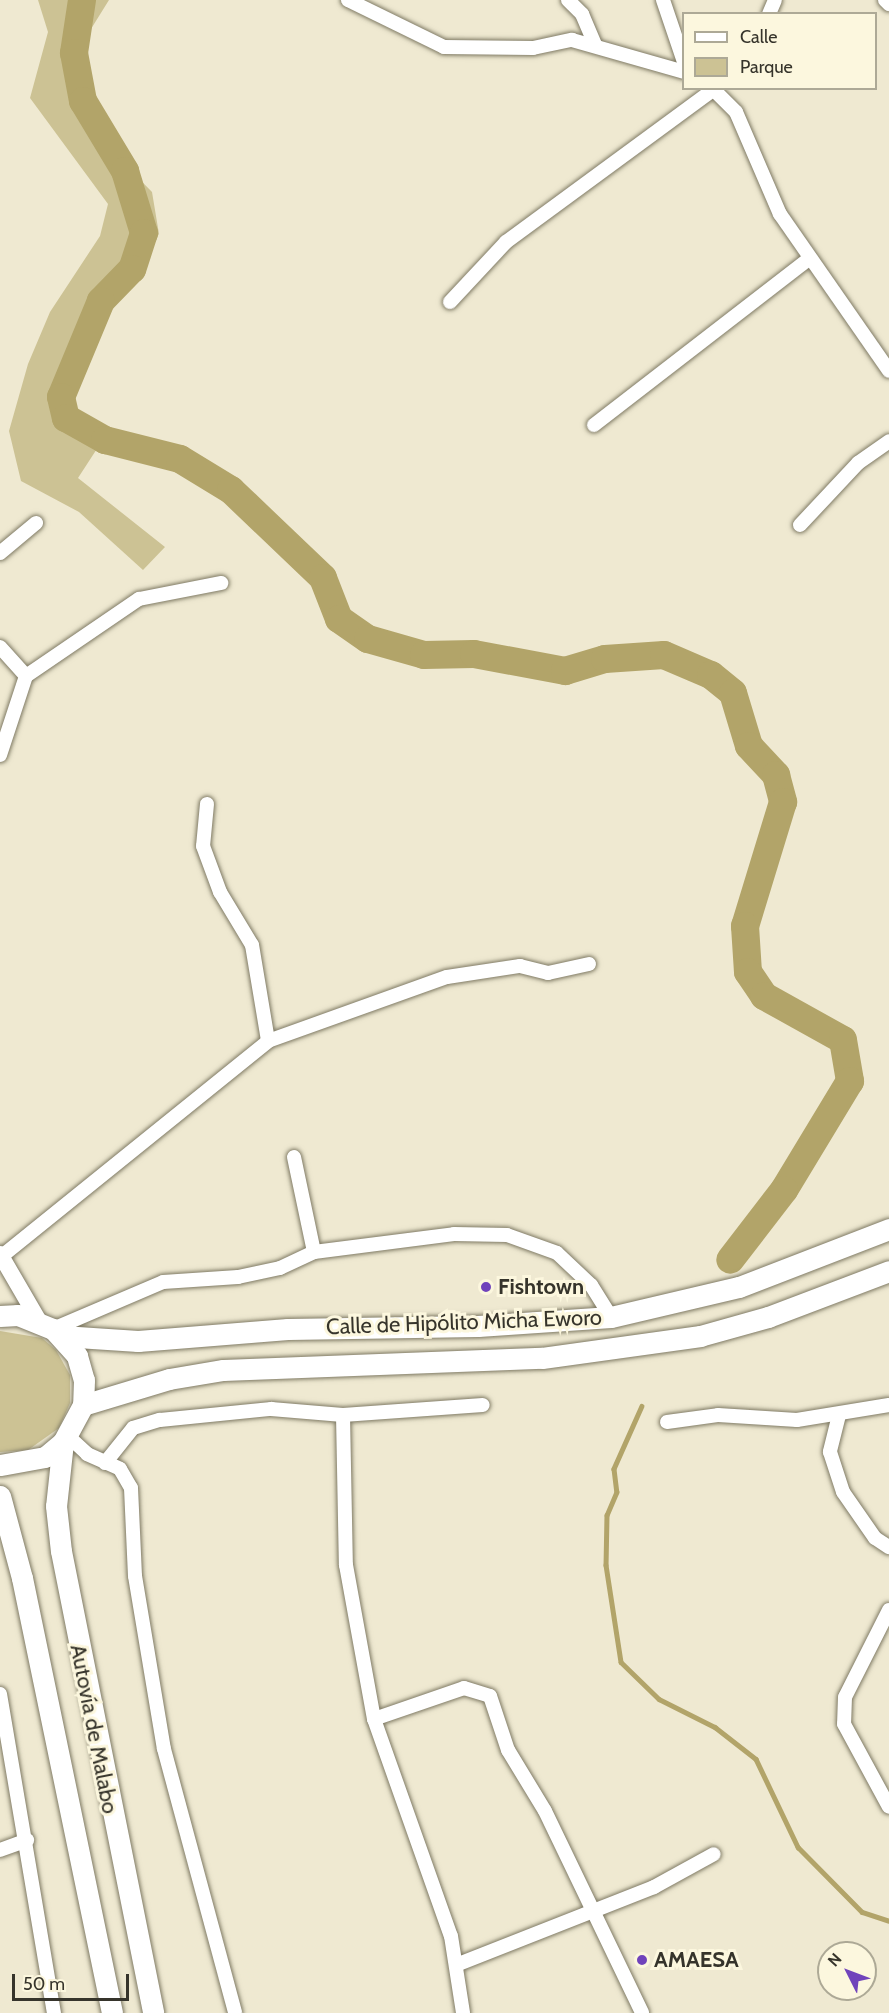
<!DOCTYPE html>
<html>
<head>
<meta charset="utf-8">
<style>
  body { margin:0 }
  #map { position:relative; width:889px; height:2013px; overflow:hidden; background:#efe9d1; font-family:Cabin,sans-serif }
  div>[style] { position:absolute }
  .green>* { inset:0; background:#ccc294 }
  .stream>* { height:4.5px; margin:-2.25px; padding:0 2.25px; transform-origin:2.25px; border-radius:2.25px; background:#b2a469 }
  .river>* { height:28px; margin:-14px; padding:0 14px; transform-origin:14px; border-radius:14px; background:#b2a469 }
  .roads { filter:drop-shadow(0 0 2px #7f7a64) drop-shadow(0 0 2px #7f7a64) }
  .minor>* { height:14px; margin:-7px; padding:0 7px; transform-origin:7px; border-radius:7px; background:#fff }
  .tertiary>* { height:16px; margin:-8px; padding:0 8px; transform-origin:8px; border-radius:8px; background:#fff }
  .primary>* { height:21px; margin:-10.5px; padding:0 10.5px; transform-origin:10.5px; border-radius:10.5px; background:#fff }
  .dots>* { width:16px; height:16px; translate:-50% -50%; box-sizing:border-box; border:3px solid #fcf7de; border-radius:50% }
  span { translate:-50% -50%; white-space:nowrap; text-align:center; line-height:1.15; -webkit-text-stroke:6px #fcf7de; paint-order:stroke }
  .poi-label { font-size:22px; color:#36342b; font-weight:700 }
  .left { translate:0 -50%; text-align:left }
  .street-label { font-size:22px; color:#36342b }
  .legend { position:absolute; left:682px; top:12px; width:195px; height:78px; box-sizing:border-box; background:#fcf7de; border:2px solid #ada996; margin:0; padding:8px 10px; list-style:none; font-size:18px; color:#36342b }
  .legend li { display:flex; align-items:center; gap:12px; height:30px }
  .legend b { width:30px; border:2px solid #ada996 }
  .north { position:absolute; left:817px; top:1941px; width:60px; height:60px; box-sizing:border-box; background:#fcf7de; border:2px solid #ada996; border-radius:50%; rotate:312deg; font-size:16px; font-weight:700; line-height:24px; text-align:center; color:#36342b }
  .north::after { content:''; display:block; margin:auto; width:21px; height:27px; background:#7043bb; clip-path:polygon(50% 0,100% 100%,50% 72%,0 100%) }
  .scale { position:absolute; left:12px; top:1974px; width:117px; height:27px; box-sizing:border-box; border:3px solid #36342b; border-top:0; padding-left:8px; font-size:18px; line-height:21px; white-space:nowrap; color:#36342b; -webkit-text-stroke:4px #fcf7de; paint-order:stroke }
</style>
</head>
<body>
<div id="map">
  <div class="green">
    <i style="clip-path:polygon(38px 0,109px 0,81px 45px,81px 98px,107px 146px,152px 192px,159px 234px,56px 386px,64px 409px,104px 438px,78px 478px,165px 547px,143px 570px,79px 512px,21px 481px,9px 431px,28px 364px,50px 312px,100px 236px,108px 204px,30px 98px,48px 32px)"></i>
    <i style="clip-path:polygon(0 1331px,42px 1338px,56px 1350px,70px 1375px,70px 1403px,59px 1428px,28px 1450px,0 1452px)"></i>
  </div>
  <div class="stream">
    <i style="left:642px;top:1406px;width:69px;rotate:114deg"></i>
    <i style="left:614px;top:1469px;width:23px;rotate:83deg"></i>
    <i style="left:617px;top:1492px;width:25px;rotate:113deg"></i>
    <i style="left:607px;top:1515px;width:50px;rotate:91.1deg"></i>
    <i style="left:606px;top:1565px;width:98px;rotate:81.2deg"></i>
    <i style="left:621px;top:1662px;width:53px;rotate:44.2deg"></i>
    <i style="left:659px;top:1699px;width:63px;rotate:26.6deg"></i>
    <i style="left:715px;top:1727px;width:52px;rotate:38deg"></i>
    <i style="left:756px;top:1759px;width:98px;rotate:64.5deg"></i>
    <i style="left:798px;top:1847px;width:91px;rotate:45.4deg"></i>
    <i style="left:862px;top:1912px;width:28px;rotate:18deg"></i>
  </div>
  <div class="river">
    <i style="left:82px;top:0;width:54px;rotate:98.6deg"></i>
    <i style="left:74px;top:53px;width:49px;rotate:79.4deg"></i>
    <i style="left:83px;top:101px;width:82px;rotate:59deg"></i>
    <i style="left:125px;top:171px;width:65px;rotate:73deg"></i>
    <i style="left:144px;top:233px;width:38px;rotate:108deg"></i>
    <i style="left:132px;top:269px;width:45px;rotate:134.1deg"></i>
    <i style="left:101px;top:301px;width:104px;rotate:112.6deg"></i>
    <i style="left:61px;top:397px;width:22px;rotate:77deg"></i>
    <i style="left:66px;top:418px;width:45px;rotate:29.4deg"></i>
    <i style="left:105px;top:440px;width:77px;rotate:14.2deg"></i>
    <i style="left:180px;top:459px;width:60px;rotate:31.3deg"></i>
    <i style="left:231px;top:490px;width:127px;rotate:43.7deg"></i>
    <i style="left:323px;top:578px;width:44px;rotate:68.7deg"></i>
    <i style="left:339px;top:619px;width:35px;rotate:35deg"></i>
    <i style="left:368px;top:639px;width:58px;rotate:15.9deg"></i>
    <i style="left:424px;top:655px;width:50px;rotate:-1.1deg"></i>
    <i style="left:474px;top:654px;width:93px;rotate:10.6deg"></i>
    <i style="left:565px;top:671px;width:42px;rotate:-16.7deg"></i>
    <i style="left:605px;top:659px;width:59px;rotate:-3.9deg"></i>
    <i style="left:664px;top:655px;width:51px;rotate:23.1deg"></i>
    <i style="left:711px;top:675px;width:28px;rotate:39deg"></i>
    <i style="left:733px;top:693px;width:55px;rotate:73.2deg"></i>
    <i style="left:749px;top:746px;width:40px;rotate:47deg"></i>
    <i style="left:776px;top:775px;width:28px;rotate:75deg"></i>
    <i style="left:783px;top:802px;width:130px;rotate:107deg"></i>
    <i style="left:745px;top:926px;width:46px;rotate:86.3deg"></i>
    <i style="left:748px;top:972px;width:29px;rotate:56deg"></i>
    <i style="left:764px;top:996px;width:90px;rotate:29.1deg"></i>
    <i style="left:843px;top:1040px;width:42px;rotate:80.3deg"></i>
    <i style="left:850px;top:1081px;width:127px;rotate:121.2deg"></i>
    <i style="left:784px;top:1190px;width:88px;rotate:127.6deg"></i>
  </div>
  <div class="roads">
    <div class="minor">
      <i style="left:348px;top:0;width:107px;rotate:26.1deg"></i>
      <i style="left:444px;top:47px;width:89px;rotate:0.6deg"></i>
      <i style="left:533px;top:48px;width:40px;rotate:-12deg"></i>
      <i style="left:572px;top:40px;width:116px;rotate:15.9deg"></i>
      <i style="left:568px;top:0;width:20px;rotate:45deg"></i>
      <i style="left:582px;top:14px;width:34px;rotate:67deg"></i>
      <i style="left:663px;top:0;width:65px;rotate:71.3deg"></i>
      <i style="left:885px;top:0;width:6px;rotate:45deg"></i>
      <i style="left:769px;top:14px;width:15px;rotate:-67deg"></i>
      <i style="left:712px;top:88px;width:34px;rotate:45deg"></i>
      <i style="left:736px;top:112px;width:111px;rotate:66.7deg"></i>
      <i style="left:780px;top:214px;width:191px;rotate:55.2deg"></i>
      <i style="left:450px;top:302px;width:82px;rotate:-47deg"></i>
      <i style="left:506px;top:242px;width:260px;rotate:-36.3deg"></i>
      <i style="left:594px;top:425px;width:273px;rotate:-37.7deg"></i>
      <i style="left:800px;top:525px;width:85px;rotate:-46.9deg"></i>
      <i style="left:858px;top:463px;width:38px;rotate:-35deg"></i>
      <i style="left:0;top:553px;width:47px;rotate:-39.8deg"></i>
      <i style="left:0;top:647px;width:39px;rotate:48deg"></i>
      <i style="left:0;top:755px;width:83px;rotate:-71.8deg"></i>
      <i style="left:26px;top:676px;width:137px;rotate:-34.3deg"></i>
      <i style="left:139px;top:599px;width:84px;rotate:-11deg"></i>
      <i style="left:207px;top:804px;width:42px;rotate:95.4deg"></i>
      <i style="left:203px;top:846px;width:49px;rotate:69.7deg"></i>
      <i style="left:220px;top:892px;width:62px;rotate:58.9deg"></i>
      <i style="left:252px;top:945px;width:97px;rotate:80.5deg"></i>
      <i style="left:294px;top:1157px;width:97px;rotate:78.1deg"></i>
      <i style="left:2px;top:1256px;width:342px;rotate:-38.9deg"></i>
      <i style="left:268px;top:1041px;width:190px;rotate:-19.7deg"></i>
      <i style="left:447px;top:977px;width:74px;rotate:-8.6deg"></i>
      <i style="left:520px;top:966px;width:29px;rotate:14deg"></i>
      <i style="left:548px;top:973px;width:42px;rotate:-12.4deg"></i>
      <i style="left:53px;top:1329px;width:120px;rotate:-23.1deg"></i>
      <i style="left:163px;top:1282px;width:75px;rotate:-3.8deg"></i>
      <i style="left:238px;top:1277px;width:43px;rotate:-12.1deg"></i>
      <i style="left:280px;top:1268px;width:38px;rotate:-25deg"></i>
      <i style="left:314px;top:1252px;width:141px;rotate:-7.3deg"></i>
      <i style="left:454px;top:1234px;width:53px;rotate:1.1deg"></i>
      <i style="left:507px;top:1235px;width:53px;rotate:19.8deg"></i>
      <i style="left:557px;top:1253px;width:47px;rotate:43.3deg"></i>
      <i style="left:591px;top:1285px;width:38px;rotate:58deg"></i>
      <i style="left:343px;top:1415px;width:140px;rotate:-4.1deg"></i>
      <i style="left:839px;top:1415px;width:38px;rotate:104deg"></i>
      <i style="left:830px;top:1452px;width:42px;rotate:72deg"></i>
      <i style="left:843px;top:1492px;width:56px;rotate:55.2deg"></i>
      <i style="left:875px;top:1538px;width:17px;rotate:33deg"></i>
      <i style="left:667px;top:1422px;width:51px;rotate:-7.8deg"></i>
      <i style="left:718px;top:1415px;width:79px;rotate:3.6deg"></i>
      <i style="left:797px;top:1420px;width:93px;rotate:-9.3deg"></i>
      <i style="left:68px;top:1436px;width:26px;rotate:43deg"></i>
      <i style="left:87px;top:1454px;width:36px;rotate:24deg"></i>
      <i style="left:120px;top:1469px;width:22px;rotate:60deg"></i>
      <i style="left:131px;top:1488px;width:88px;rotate:87.4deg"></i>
      <i style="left:135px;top:1576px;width:175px;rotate:80.5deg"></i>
      <i style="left:164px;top:1749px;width:273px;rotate:74.9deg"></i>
      <i style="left:105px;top:1463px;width:45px;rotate:-51.3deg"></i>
      <i style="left:133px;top:1428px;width:28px;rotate:-17deg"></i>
      <i style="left:160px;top:1420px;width:112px;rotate:-5.7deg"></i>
      <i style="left:271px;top:1409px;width:72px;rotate:4.8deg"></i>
      <i style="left:343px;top:1415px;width:150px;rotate:88.9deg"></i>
      <i style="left:346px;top:1565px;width:157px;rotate:79.7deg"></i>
      <i style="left:374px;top:1719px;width:230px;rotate:70.5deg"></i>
      <i style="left:451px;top:1936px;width:78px;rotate:81.1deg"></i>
      <i style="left:889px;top:1610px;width:97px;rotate:116.8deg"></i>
      <i style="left:845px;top:1697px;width:27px;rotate:92deg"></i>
      <i style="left:844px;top:1724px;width:94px;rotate:61.5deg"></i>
      <i style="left:0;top:1694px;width:324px;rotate:80.4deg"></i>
      <i style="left:374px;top:1719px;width:95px;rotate:-19deg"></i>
      <i style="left:464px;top:1688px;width:27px;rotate:17deg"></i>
      <i style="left:490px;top:1696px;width:57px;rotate:71.6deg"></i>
      <i style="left:508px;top:1750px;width:71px;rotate:58.8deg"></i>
      <i style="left:545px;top:1811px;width:224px;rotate:64.3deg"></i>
      <i style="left:0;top:1850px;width:29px;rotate:-20deg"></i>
      <i style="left:456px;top:1965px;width:213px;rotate:-21.5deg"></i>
      <i style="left:654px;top:1887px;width:68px;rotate:-28.8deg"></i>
    </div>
    <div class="tertiary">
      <i style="left:0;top:1254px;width:78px;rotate:59.8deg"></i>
    </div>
    <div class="primary">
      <i style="left:0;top:1316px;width:18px;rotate:-3deg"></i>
      <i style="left:18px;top:1315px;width:38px;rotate:22deg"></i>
      <i style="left:53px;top:1329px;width:36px;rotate:48deg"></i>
      <i style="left:77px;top:1356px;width:25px;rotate:74deg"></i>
      <i style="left:84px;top:1380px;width:25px;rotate:92deg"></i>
      <i style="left:83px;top:1405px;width:42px;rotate:118.4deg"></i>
      <i style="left:63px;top:1442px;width:23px;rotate:140deg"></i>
      <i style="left:45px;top:1457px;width:46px;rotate:169.9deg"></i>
      <i style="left:62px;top:1336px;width:76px;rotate:3.8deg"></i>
      <i style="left:138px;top:1341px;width:150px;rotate:-4.6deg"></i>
      <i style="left:288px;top:1329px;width:190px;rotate:-0.9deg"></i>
      <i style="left:478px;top:1326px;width:133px;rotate:-3.9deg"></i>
      <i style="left:611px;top:1317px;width:131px;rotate:-13.2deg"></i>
      <i style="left:739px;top:1287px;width:161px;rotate:-21.1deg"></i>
      <i style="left:83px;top:1405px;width:90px;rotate:-16.8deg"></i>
      <i style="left:169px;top:1379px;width:55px;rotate:-9.5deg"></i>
      <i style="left:223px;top:1370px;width:319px;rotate:-2.2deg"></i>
      <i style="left:542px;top:1358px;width:160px;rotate:-7.9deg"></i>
      <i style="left:700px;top:1336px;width:71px;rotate:-15.6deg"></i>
      <i style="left:768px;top:1317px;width:129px;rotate:-20.8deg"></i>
      <i style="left:63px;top:1442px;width:64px;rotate:96.2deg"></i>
      <i style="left:56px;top:1506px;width:45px;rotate:83.7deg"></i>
      <i style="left:61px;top:1551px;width:471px;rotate:78.7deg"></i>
      <i style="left:0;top:1496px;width:85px;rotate:75deg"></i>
      <i style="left:22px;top:1578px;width:444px;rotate:78.3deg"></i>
    </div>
  </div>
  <div class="dots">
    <i style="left:486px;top:1287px;background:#7043bb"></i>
    <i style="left:642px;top:1960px;background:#7043bb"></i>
  </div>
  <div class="poi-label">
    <span class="left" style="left:498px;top:1287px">Fishtown</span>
    <span class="left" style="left:654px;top:1960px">AMAESA</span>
  </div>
  <div class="street-label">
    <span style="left:464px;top:1322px;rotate:-2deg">Calle de Hipólito Micha Eworo</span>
    <span style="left:94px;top:1729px;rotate:79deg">Autovía de Malabo</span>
  </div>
  <ul class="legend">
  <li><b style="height:8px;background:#fff"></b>Calle</li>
  <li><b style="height:16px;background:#ccc294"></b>Parque</li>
  </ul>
  <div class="north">N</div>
  <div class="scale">50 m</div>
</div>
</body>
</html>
